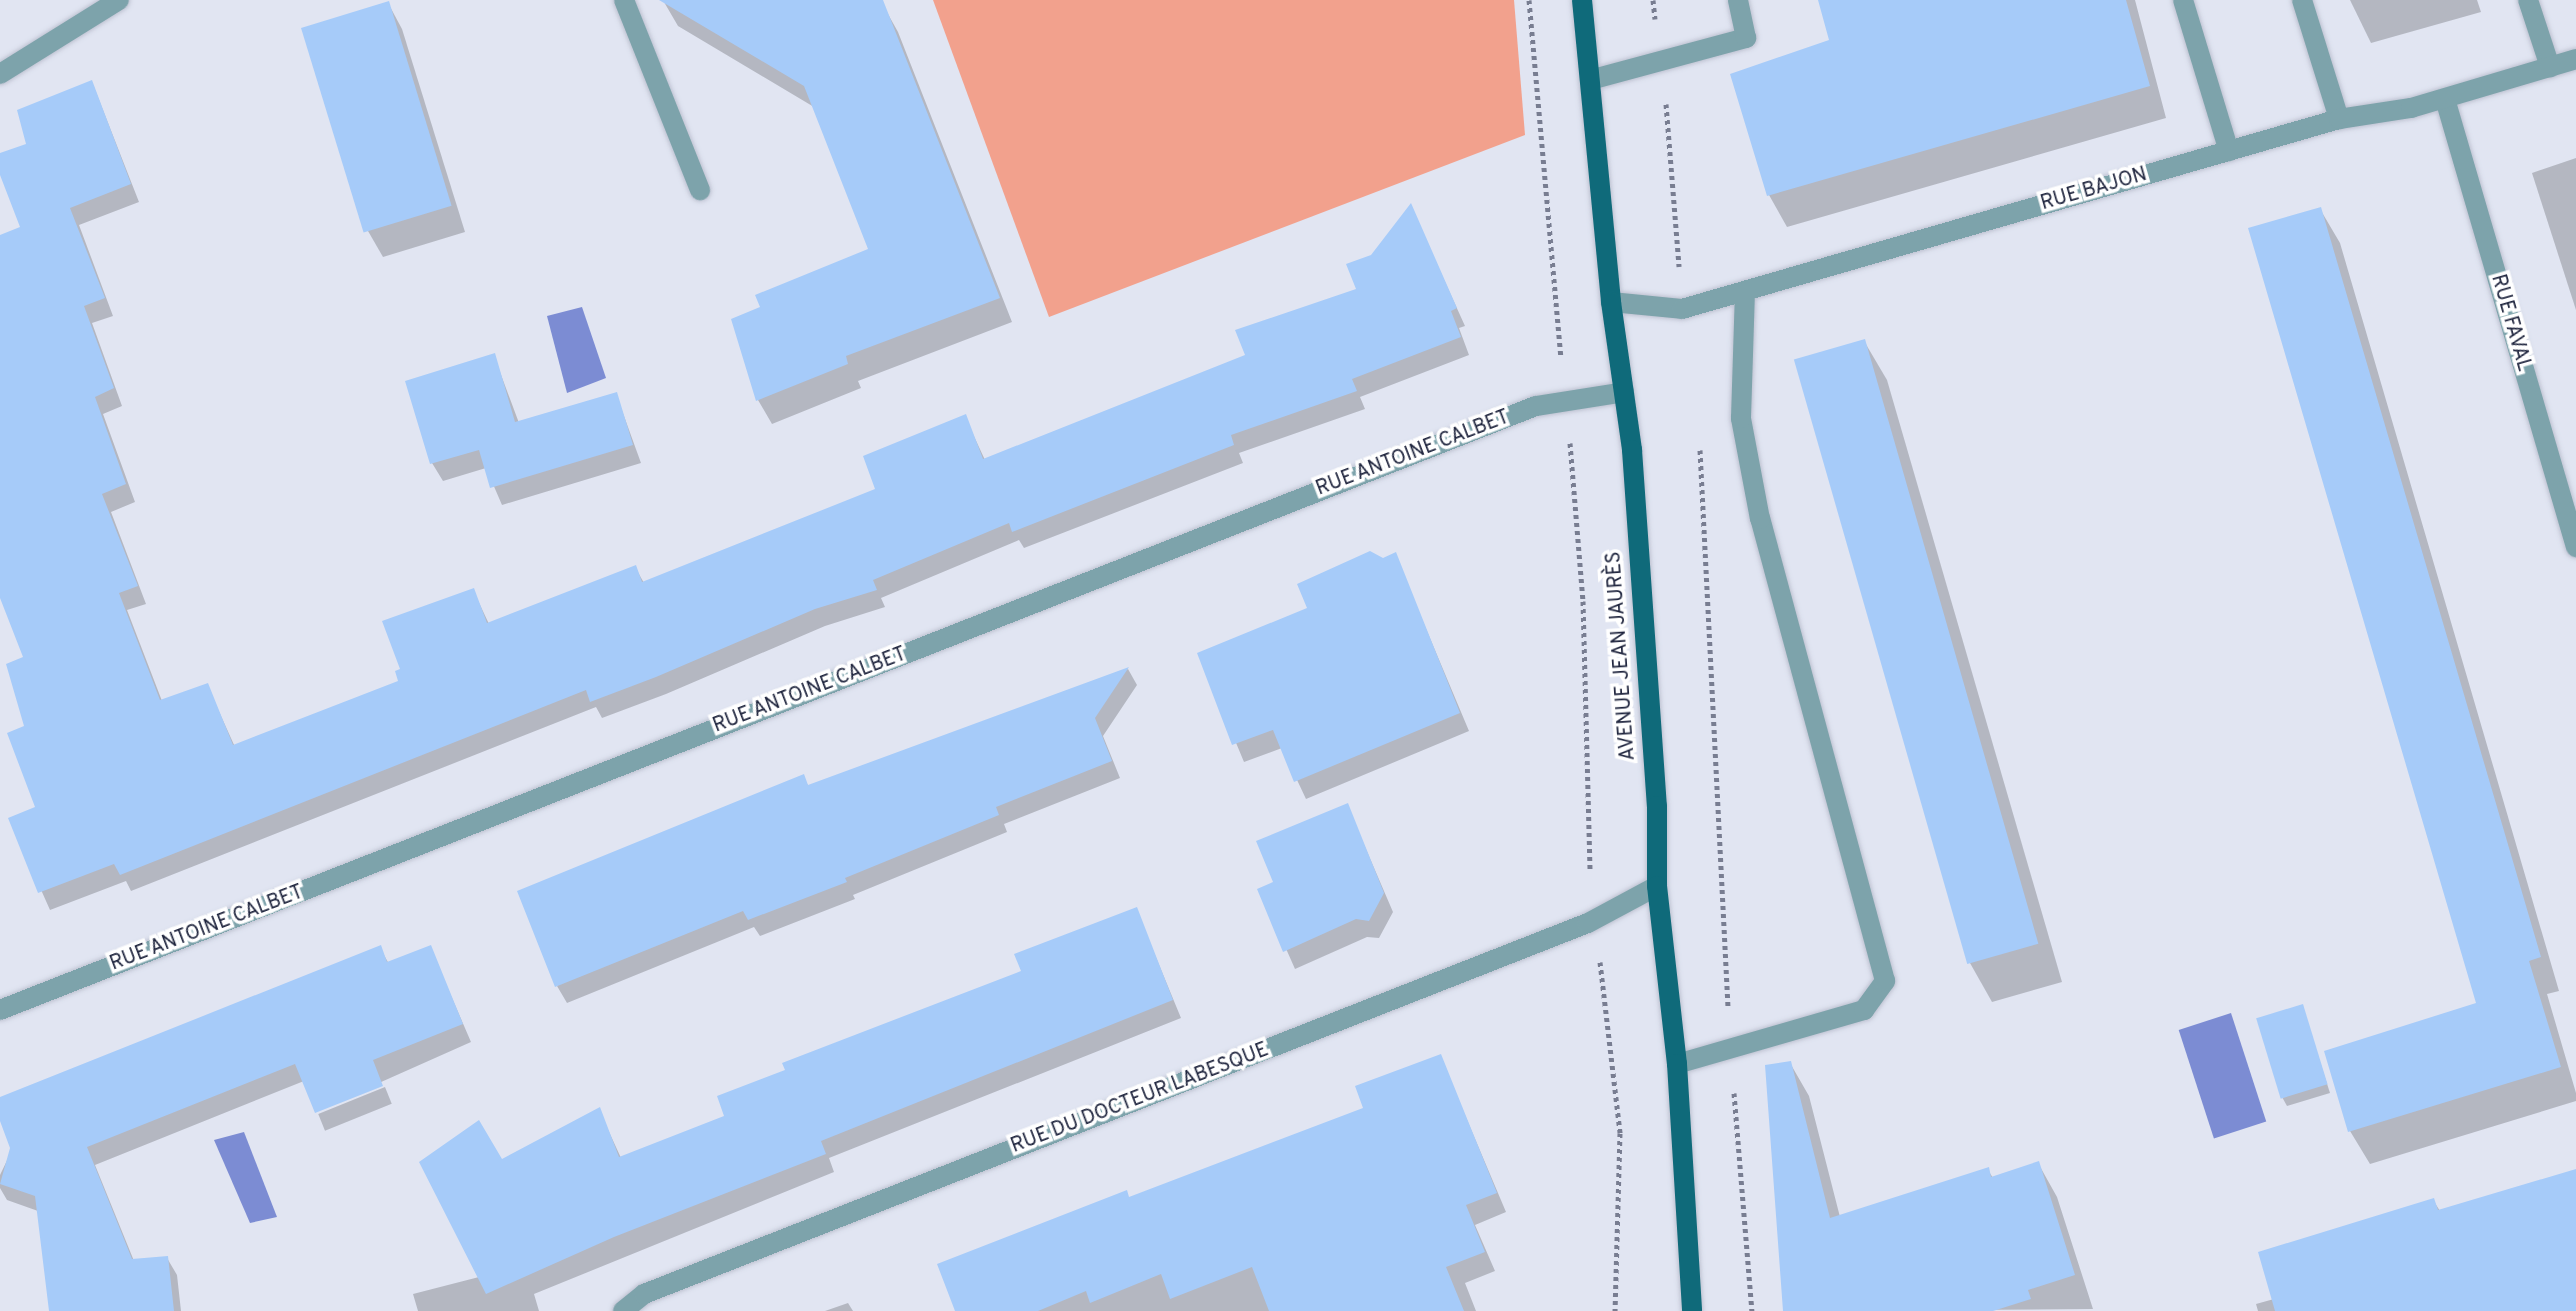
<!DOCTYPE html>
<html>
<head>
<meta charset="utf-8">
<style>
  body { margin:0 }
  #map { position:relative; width:2576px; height:1311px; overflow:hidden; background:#e1e5f2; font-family:Overpass,sans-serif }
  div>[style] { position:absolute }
  .green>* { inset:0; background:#f2a18d }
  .water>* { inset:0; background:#7c8cd3; transform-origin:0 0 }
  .shadow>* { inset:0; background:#0003; transform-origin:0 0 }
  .building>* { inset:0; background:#a6cbf9; transform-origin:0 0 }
  .path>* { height:5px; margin-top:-2.5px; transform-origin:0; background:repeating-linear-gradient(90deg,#787d91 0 4px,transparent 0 8px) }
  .roads { filter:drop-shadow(0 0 2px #bec2d1) drop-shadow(0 0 2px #bec2d1) }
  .lane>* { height:20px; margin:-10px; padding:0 10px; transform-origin:10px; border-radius:10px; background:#7da3ab }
  .street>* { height:20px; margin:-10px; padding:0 10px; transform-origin:10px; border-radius:10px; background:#7da3ab }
  .primary>* { height:20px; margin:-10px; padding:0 10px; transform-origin:10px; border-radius:10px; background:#0f6a7a }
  span { translate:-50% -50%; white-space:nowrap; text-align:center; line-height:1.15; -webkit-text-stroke:7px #fff; paint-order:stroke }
  .street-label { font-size:20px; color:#1e243d }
</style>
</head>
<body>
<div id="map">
  <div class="green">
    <i style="clip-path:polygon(933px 0,1514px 0,1525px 135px,1049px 317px)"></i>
  </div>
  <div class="water">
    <i style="clip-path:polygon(582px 307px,606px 378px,567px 393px,547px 316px)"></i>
    <i style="left:2231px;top:1013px;width:114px;height:55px;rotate:72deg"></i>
    <i style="clip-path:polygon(244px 1132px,277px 1217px,250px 1223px,214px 1140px)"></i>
  </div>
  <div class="shadow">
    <i style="clip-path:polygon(871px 0,884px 7px,898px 32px,1012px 322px,858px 381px,861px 388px,772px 424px,758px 400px,763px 308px,870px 250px,814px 107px,678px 26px,664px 2px)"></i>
    <i style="clip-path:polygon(1820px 0,2135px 0,2166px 118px,1787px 227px,1769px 195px,1832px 41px)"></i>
    <i style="clip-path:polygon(2350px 0,2477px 0,2481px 12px,2371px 43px)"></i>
    <i style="clip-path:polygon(388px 3px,402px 29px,465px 232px,383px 257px,368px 231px)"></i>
    <i style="clip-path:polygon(92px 82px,139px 202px,79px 225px,113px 316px,92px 323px,122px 406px,103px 414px,135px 502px,111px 512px,146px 604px,127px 610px,162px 701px,207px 685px,235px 747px,400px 682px,473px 590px,489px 624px,635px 567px,644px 583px,878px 490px,965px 417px,985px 460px,1248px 356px,1359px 290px,1373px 257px,1411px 207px,1465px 326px,1459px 328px,1469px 355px,1360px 397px,1365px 409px,1239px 453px,1243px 463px,1024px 548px,1019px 540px,881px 598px,885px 607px,825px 626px,666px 694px,602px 718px,596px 707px,131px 891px,126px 881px,50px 910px,10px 820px,38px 809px,27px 727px,25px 658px,0 531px,0 237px,22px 228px,0 155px,29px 145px)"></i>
    <i style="clip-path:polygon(2576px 158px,2576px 310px,2532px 173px)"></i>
    <i style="clip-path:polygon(2320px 209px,2340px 243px,2559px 991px,2547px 994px,2576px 1093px,2576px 1101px,2370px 1164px,2350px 1131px,2478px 1005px)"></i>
    <i style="clip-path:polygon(1864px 341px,1887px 380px,2062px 982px,1992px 1002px,1970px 963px)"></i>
    <i style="clip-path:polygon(494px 356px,519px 423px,616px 394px,641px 463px,502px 505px,486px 468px,443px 481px,432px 463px)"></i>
    <i style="clip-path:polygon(1395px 555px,1469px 731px,1306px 799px,1282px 748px,1244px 762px,1199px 654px,1310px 609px)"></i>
    <i style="clip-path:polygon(1128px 669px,1137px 685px,1103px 736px,1120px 778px,1004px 824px,1007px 832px,853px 895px,855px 899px,760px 936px,754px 927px,567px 1003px,557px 986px,803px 777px,809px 787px)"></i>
    <i style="clip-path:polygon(1347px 805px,1393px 912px,1379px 938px,1367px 937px,1295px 969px,1260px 890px,1276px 883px)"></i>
    <i style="clip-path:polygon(1136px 909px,1181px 1018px,829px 1158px,834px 1172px,534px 1294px,539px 1311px,418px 1311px,413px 1294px,479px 1277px,501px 1162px,599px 1110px,621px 1158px,727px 1117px,1023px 972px)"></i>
    <i style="clip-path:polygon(430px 947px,471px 1042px,316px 1111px,304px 1081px,95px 1165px,134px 1261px,167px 1258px,177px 1275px,181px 1311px,50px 1311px,38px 1211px,7px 1200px,0 1188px,0 1175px,13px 1148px,0 1099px,380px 948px,389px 964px)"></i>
    <i style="clip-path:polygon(2302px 1006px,2330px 1093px,2287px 1106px,2282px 1097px)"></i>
    <i style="clip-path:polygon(1440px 1056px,1506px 1212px,1475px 1225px,1495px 1271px,1465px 1283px,1476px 1311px,958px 1311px,1130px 1199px,1366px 1109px)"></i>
    <i style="clip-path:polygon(1790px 1063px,1809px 1096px,1840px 1217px,1988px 1170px,1993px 1178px,2038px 1163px,2057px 1197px,2093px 1309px,1785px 1311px)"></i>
    <i style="left:385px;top:1087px;width:18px;height:72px;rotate:68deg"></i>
    <i style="clip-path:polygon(2576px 1173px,2576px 1311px,2258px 1311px,2256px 1304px,2274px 1299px,2433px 1200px,2440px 1211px)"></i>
    <i style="clip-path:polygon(848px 1303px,853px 1311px,825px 1311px)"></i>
  </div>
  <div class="building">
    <i style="clip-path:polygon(659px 0,883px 0,1000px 298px,846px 356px,848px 364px,756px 401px,731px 319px,760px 307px,755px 295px,868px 249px,804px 86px)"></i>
    <i style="clip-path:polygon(1818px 0,2126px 0,2150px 86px,1767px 196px,1730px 74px,1829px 40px)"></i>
    <i style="left:389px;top:1px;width:214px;height:92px;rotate:73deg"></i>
    <i style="clip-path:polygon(92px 80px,131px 184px,70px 208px,105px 298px,84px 306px,114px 388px,95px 397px,126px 484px,102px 494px,138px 586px,119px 593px,160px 700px,208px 683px,233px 745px,398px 681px,395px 671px,400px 669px,382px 621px,474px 588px,487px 623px,636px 565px,642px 582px,875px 489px,863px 456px,966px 414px,983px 459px,1245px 355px,1235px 330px,1356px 289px,1346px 264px,1371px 255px,1411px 203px,1457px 308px,1451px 311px,1461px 337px,1352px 379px,1357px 391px,1231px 435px,1234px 445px,1012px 532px,1009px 523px,873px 580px,877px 590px,815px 609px,656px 677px,590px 702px,586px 690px,120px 875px,114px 864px,38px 893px,8px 818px,35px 807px,7px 733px,24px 726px,6px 664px,23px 657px,0 598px,0 235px,20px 227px,0 175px,0 153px,26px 144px,17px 110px)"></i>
    <i style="clip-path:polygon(2321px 207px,2541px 957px,2529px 961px,2561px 1067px,2348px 1132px,2324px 1051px,2476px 1003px,2248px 228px)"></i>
    <i style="left:1865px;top:339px;width:629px;height:74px;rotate:74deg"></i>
    <i style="clip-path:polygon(495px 353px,515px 422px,617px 392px,633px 445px,490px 488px,479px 450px,430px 464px,405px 381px)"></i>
    <i style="clip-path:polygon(1370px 551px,1383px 558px,1396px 552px,1460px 713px,1294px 782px,1273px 730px,1232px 745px,1197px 653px,1307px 608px,1297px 584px)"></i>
    <i style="clip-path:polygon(1129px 667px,1095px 718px,1112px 761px,996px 807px,999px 815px,845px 878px,847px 882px,748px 920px,743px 911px,555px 987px,517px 891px,804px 774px,808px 785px)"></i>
    <i style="clip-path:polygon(1348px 803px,1384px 893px,1369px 921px,1356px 919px,1283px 952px,1257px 889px,1273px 882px,1256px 841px)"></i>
    <i style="clip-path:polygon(1137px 907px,1173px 1000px,821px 1141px,826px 1154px,614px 1237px,486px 1294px,419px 1162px,479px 1120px,502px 1159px,600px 1107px,619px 1157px,724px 1116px,717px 1096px,785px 1070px,782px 1063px,1021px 971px,1014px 954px)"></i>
    <i style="clip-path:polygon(381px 945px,387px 962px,431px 945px,463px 1024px,373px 1060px,383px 1086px,315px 1113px,295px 1064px,87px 1147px,132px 1259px,168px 1256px,174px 1311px,49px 1311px,35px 1196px,0 1184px,10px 1148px,0 1121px,0 1097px)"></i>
    <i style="left:2303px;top:1004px;width:84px;height:49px;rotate:73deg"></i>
    <i style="clip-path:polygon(1441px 1054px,1497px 1193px,1466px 1205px,1485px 1252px,1446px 1267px,1464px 1311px,1269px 1311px,1252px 1267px,1170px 1299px,1161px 1274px,1090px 1303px,1086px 1291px,1038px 1311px,955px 1311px,937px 1264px,1127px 1190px,1129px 1197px,1363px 1108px,1355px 1086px)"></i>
    <i style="clip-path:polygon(1791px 1061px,1830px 1218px,1989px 1167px,1991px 1177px,2039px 1161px,2075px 1275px,2028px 1290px,2031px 1299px,1993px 1311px,1783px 1311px,1765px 1065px)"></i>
    <i style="clip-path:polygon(2576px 1169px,2576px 1311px,2275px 1311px,2258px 1252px,2434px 1198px,2438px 1210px)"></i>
  </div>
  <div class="path">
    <i style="left:1529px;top:0;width:359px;rotate:84.9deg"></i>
    <i style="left:1653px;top:0;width:19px;rotate:84deg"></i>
    <i style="left:1666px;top:104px;width:163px;rotate:85.4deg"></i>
    <i style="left:1570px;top:443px;width:159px;rotate:85.3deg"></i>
    <i style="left:1583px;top:601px;width:271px;rotate:88.5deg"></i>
    <i style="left:1700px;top:450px;width:558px;rotate:87.12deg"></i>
    <i style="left:1600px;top:962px;width:172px;rotate:83.3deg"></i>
    <i style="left:1620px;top:1133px;width:178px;rotate:91.6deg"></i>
    <i style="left:1734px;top:1093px;width:219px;rotate:85.3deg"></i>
  </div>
  <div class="roads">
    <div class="lane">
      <i style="left:624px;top:0;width:205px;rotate:68.2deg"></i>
      <i style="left:2183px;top:0;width:158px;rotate:73.1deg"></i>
      <i style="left:2302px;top:0;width:125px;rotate:72.7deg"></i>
      <i style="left:2528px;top:0;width:71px;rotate:71.8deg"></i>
      <i style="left:1590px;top:80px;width:162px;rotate:-15.1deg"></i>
      <i style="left:1746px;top:38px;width:39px;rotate:-102deg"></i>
      <i style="left:1677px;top:1064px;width:195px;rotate:-16.1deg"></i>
      <i style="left:1864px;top:1010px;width:36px;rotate:-54deg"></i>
      <i style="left:1885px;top:981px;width:479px;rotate:-105.1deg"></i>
      <i style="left:1760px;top:519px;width:103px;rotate:-100.7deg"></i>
      <i style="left:1741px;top:418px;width:126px;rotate:-88.2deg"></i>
    </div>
    <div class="street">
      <i style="left:0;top:74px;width:140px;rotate:-31.9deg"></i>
      <i style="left:2445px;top:99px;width:467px;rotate:73.7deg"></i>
      <i style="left:1611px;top:302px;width:71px;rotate:5.6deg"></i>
      <i style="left:1682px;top:309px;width:684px;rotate:-16.13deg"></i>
      <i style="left:2339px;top:119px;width:73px;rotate:-8.7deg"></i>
      <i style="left:2411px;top:108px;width:172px;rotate:-16.5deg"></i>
      <i style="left:0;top:1010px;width:1650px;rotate:-21.47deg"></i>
      <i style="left:1536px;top:406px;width:89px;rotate:-9deg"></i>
      <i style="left:623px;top:1311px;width:27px;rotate:-39deg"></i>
      <i style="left:644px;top:1294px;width:1014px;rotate:-21.46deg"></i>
      <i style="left:1588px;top:923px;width:78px;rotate:-28.2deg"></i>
    </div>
    <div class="primary">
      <i style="left:1582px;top:0;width:303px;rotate:84.5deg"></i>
      <i style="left:1611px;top:302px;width:149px;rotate:81.9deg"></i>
      <i style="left:1632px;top:450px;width:357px;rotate:86deg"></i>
      <i style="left:1657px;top:806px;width:80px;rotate:90deg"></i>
      <i style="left:1657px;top:886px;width:179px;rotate:83.6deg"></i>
      <i style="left:1677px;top:1064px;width:247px;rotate:86.5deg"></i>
    </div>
  </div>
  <div class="street-label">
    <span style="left:2094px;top:190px;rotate:-16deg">RUE BAJON</span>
    <span style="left:2510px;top:323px;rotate:74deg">RUE FAVAL</span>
    <span style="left:1413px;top:454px;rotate:-21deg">RUE ANTOINE CALBET</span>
    <span style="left:1622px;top:656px;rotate:-94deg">AVENUE JEAN JAURÈS</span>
    <span style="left:810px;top:691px;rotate:-21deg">RUE ANTOINE CALBET</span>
    <span style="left:207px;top:929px;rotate:-21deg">RUE ANTOINE CALBET</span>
    <span style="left:1140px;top:1099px;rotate:-21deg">RUE DU DOCTEUR LABESQUE</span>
  </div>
</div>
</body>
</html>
